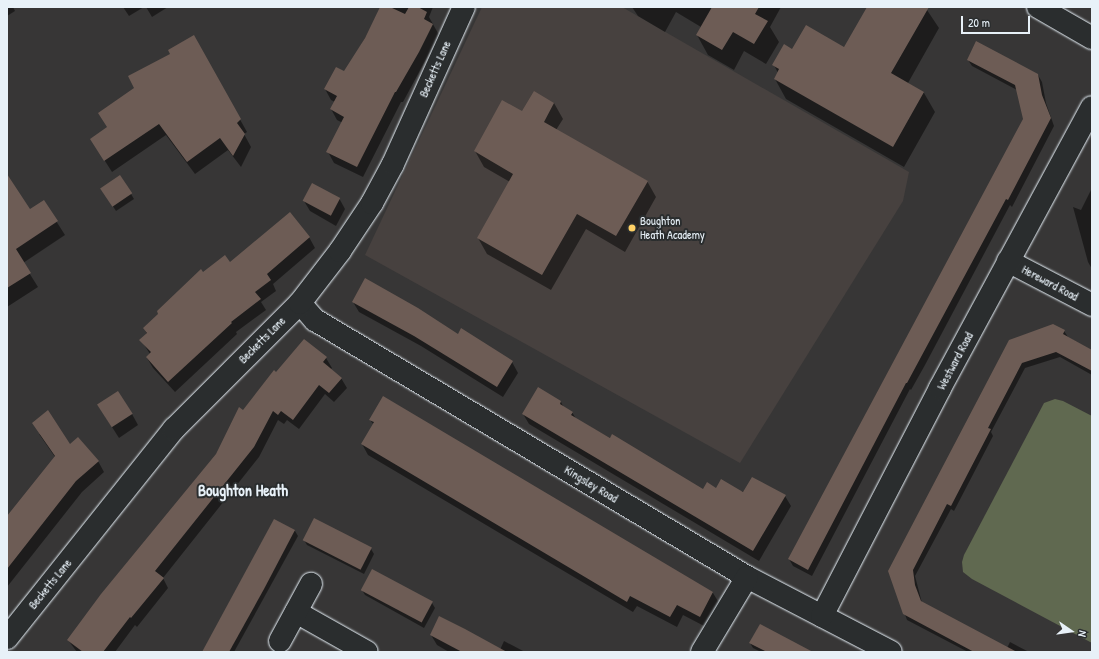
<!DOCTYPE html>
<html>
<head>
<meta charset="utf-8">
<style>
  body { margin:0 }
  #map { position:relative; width:1099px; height:659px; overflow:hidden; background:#373636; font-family:"Patrick Hand",sans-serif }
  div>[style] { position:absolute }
  .built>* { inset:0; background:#47413f }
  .green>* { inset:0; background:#606950 }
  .shadow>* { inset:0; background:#0007 }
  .building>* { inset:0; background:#6d5c55; transform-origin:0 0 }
  .roads { filter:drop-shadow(0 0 1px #e8f1f8) drop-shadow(0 0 1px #e8f1f8) }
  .minor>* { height:22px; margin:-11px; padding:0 11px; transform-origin:11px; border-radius:11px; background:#2a2d2e }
  .dots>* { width:11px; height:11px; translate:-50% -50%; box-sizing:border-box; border:2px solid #2a2d2e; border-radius:50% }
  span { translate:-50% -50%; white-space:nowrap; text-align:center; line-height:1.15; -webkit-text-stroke:4px #2a2d2e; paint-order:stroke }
  .street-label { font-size:12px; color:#e8f1f8 }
  .poi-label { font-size:12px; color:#e8f1f8 }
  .left { translate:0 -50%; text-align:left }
  .district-label { font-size:16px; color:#e8f1f8; font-weight:700 }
  .frame { position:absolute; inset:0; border:8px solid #e8f1f8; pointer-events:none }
  .north { position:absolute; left:1051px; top:611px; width:40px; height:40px; -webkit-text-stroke:3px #2a2d2e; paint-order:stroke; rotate:103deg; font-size:11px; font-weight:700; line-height:16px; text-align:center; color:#e8f1f8 }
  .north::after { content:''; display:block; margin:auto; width:14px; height:18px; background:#e8f1f8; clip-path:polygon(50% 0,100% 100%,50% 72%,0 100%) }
  .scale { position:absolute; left:961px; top:16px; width:69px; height:18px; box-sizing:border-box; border:2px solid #e8f1f8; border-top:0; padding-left:5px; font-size:12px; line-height:14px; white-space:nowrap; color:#e8f1f8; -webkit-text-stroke:3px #2a2d2e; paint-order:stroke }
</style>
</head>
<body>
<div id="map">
  <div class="built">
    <i style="clip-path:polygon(482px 7px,622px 7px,909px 172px,903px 201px,740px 463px,365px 255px)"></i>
  </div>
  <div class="green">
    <i style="clip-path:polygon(1055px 399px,1063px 401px,1092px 416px,1092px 643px,972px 579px,963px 572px,962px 562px,964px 555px,1044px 403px)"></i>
  </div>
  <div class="shadow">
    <i style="clip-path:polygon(7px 7px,13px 7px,15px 11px,7px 16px)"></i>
    <i style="clip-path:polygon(123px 7px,144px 7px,129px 16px)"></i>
    <i style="clip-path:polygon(146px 7px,168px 7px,152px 17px)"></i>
    <i style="clip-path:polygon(381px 7px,433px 7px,429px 17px,439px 35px,403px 102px,401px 102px,363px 177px,334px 163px,328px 152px,343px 123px,337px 120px,331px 109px,335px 102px,331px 100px,325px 89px,345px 73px,365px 38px)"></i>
    <i style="clip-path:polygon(632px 7px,781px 7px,770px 27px,779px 42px,766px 64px,744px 51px,734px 70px,708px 55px,697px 35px,701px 27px,676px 12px,665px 32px,638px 16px)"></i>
    <i style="clip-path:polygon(868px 7px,925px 7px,939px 28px,908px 83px,924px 93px,935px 112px,904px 167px,786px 99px,775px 79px,778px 73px,774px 65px,793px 50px,844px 48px)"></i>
    <i style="clip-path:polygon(194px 37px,247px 132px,244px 134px,251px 147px,241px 167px,228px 150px,195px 174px,166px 135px,112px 172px,91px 139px,108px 128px,135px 88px)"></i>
    <i style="clip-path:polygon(968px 60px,1038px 75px,1042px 82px,1046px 103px,1054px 126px,1012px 207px,1010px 205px,925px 365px,911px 390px,910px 389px,812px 576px,793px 566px,789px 559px,1024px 119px,1017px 90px,972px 66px)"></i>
    <i style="clip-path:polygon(554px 103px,563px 119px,556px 130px,647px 181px,656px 197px,625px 252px,586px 229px,551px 290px,487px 254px,478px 238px,510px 182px,484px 167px,475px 151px,522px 112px)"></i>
    <i style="clip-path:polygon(1092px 188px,1092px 269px,1088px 262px,1073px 207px,1081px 210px)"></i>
    <i style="clip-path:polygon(7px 189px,30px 211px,44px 202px,65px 235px,23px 263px,38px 287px,7px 307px)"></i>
    <i style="clip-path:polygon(105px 194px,131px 194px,134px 199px,116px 211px)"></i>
    <i style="clip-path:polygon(339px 198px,345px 209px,336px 226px,310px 211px,304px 201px)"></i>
    <i style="clip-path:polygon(309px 237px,315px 248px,273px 284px,276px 291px,261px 302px,266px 310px,236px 332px,237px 334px,175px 392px,153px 368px,147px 358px,150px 354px,141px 340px,147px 334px,144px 328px,203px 273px)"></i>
    <i style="clip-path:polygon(353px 302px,458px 335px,512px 362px,518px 373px,503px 397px,421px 346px,359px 312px)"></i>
    <i style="clip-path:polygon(1053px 326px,1064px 331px,1068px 337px,1092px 351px,1092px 375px,1060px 357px,1025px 368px,991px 432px,993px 436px,954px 511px,951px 509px,915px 576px,922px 603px,1007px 648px,1010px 642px,1029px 652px,968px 652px,907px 620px,889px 572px,1010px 341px)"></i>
    <i style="clip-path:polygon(304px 341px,326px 358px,332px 368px,330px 370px,341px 378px,347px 388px,334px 402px,325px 394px,299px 429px,287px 420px,284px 424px,278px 420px,259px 457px,163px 578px,168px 588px,137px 627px,135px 625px,115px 652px,77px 652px,68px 640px,217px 454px,243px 411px)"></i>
    <i style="clip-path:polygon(561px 402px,564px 408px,572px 412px,576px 419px,703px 490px,716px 489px,785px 496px,791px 506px,759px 561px,529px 424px,523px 414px)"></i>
    <i style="clip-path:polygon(132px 414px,138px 425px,119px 438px,105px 416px)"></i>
    <i style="clip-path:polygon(370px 420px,713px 593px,719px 603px,706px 627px,683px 615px,677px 627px,637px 606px,633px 612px,368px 455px,362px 444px,374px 425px)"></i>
    <i style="clip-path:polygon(39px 434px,70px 446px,98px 461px,104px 472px,82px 492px,7px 587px,7px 519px,55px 457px)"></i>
    <i style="clip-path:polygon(274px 520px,295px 531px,298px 536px,234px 652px,209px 652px)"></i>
    <i style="clip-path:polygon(304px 540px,371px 549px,374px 554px,364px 574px,307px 545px)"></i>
    <i style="clip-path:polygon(362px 590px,432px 603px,435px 608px,424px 628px,365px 595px)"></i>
    <i style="clip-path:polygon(431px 635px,494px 652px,449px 652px,437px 645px)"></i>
    <i style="clip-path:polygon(504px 641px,525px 652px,499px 652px)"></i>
    <i style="clip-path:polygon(750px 643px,812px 652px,761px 652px,753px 648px)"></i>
  </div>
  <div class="building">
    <i style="clip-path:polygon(380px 7px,390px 7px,405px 14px,409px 7px,418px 7px,427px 12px,424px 19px,433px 24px,419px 52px,396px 92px,395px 92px,357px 167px,326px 152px,344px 117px,330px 109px,337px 96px,324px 89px,336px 67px,344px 71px,365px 38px)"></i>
    <i style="clip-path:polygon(712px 7px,759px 7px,755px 14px,768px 21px,754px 44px,733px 32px,722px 50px,696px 35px)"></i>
    <i style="clip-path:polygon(867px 7px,929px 7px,891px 73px,924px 92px,893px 147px,774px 79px,779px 69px,772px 65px,784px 44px,792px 49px,806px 25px,844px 47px)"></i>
    <i style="clip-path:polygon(194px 35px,241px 119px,237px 123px,245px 134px,233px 156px,220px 138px,187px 162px,159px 124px,104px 161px,90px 139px,107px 127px,98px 113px,134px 88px,128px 76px,170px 54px,168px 50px)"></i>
    <i style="clip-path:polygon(976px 41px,1038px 74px,1042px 95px,1051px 118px,1008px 200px,1006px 199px,921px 357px,907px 383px,906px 383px,808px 570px,788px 559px,1023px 119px,1015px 85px,967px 60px)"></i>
    <i style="clip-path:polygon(534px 91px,554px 103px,544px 122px,648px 181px,616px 236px,577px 214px,542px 275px,477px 238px,513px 174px,474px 151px,502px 100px,522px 111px)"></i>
    <i style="clip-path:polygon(7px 174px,30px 209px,44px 200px,58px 221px,16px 249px,31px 273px,7px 288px)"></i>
    <i style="left:120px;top:175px;width:22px;height:24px;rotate:56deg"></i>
    <i style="left:312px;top:183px;width:32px;height:20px;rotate:28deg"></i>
    <i style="clip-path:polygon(290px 212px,310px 237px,267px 274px,271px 280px,255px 292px,261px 299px,231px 322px,232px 323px,168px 382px,146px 357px,151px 352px,139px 340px,147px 333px,143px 328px,158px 314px,157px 311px,201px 269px,203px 272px,225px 255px,230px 262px)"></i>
    <i style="clip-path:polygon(365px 278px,418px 308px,458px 334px,461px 328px,513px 361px,497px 387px,414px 336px,352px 302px)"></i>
    <i style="clip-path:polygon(1053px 324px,1065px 330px,1063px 334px,1092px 350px,1092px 371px,1056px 352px,1022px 363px,988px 428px,991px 429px,951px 506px,947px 504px,913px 570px,915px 585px,921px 601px,1017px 652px,974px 652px,903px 614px,888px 571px,1009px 340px)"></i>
    <i style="clip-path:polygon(304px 339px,327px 357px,323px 362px,342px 378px,329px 393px,319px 385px,293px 420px,281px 411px,278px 415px,273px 411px,254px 447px,155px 571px,164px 578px,131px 618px,130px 617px,103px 652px,83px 652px,67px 640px,101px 594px,216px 454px,239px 407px,243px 410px,274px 370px,276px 372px)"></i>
    <i style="clip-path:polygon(538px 387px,561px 401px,560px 404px,573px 412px,571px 415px,610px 438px,612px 434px,703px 489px,707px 482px,716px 488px,721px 479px,743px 492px,752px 477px,786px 495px,753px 551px,522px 414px)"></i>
    <i style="left:118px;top:391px;width:27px;height:25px;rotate:57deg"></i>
    <i style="clip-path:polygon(383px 396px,713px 592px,700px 617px,677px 605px,670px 617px,630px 596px,627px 602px,361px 444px,374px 422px,369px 420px)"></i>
    <i style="clip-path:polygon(48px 410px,70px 444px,78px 437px,99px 461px,76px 481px,7px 569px,7px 516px,55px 456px,32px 423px)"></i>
    <i style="left:314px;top:518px;width:65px;height:25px;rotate:27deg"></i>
    <i style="clip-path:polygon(274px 519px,295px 530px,264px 589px,229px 652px,202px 652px)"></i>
    <i style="left:372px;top:569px;width:69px;height:24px;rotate:28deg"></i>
    <i style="clip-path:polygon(439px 616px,465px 629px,507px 652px,462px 652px,430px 635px)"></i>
    <i style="clip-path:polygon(760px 624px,813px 652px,767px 652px,749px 643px)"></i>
  </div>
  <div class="roads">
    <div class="minor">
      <i style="left:1038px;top:7px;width:62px;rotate:29.9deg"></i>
      <i style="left:1008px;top:261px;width:95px;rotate:27.6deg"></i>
      <i style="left:300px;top:303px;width:23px;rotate:49deg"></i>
      <i style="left:315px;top:320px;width:503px;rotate:30.75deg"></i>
      <i style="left:747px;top:577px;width:162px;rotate:27.5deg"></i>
      <i style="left:296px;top:612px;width:81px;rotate:29.4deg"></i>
      <i style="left:822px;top:616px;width:257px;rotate:-62.6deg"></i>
      <i style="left:940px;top:388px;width:319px;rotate:-61.6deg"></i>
      <i style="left:7px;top:638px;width:268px;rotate:-51.4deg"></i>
      <i style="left:174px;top:429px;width:178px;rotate:-45deg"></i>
      <i style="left:300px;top:303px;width:66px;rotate:-52.4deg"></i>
      <i style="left:340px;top:251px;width:58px;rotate:-56.3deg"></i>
      <i style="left:372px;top:203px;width:44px;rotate:-61.7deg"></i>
      <i style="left:393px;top:164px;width:172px;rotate:-65.7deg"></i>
      <i style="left:280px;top:641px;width:65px;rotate:-61.5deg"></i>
      <i style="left:702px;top:652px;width:87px;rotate:-59deg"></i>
    </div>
  </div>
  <div class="dots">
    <i style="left:632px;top:228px;background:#ffd166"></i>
  </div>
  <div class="street-label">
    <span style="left:435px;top:69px;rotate:-66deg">Becketts Lane</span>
    <span style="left:1050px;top:283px;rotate:28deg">Hereward Road</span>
    <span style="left:262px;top:340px;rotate:-45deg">Becketts Lane</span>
    <span style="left:955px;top:361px;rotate:-62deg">Westward Road</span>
    <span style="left:591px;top:484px;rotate:31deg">Kingsley Road</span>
    <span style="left:50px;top:584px;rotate:-51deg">Becketts Lane</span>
  </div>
  <div class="poi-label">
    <span class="left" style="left:640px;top:228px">Boughton<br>Heath Academy</span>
  </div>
  <div class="district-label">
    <span style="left:243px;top:490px">Boughton Heath</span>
  </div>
  <div class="frame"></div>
  <div class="north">N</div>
  <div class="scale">20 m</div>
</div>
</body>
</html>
